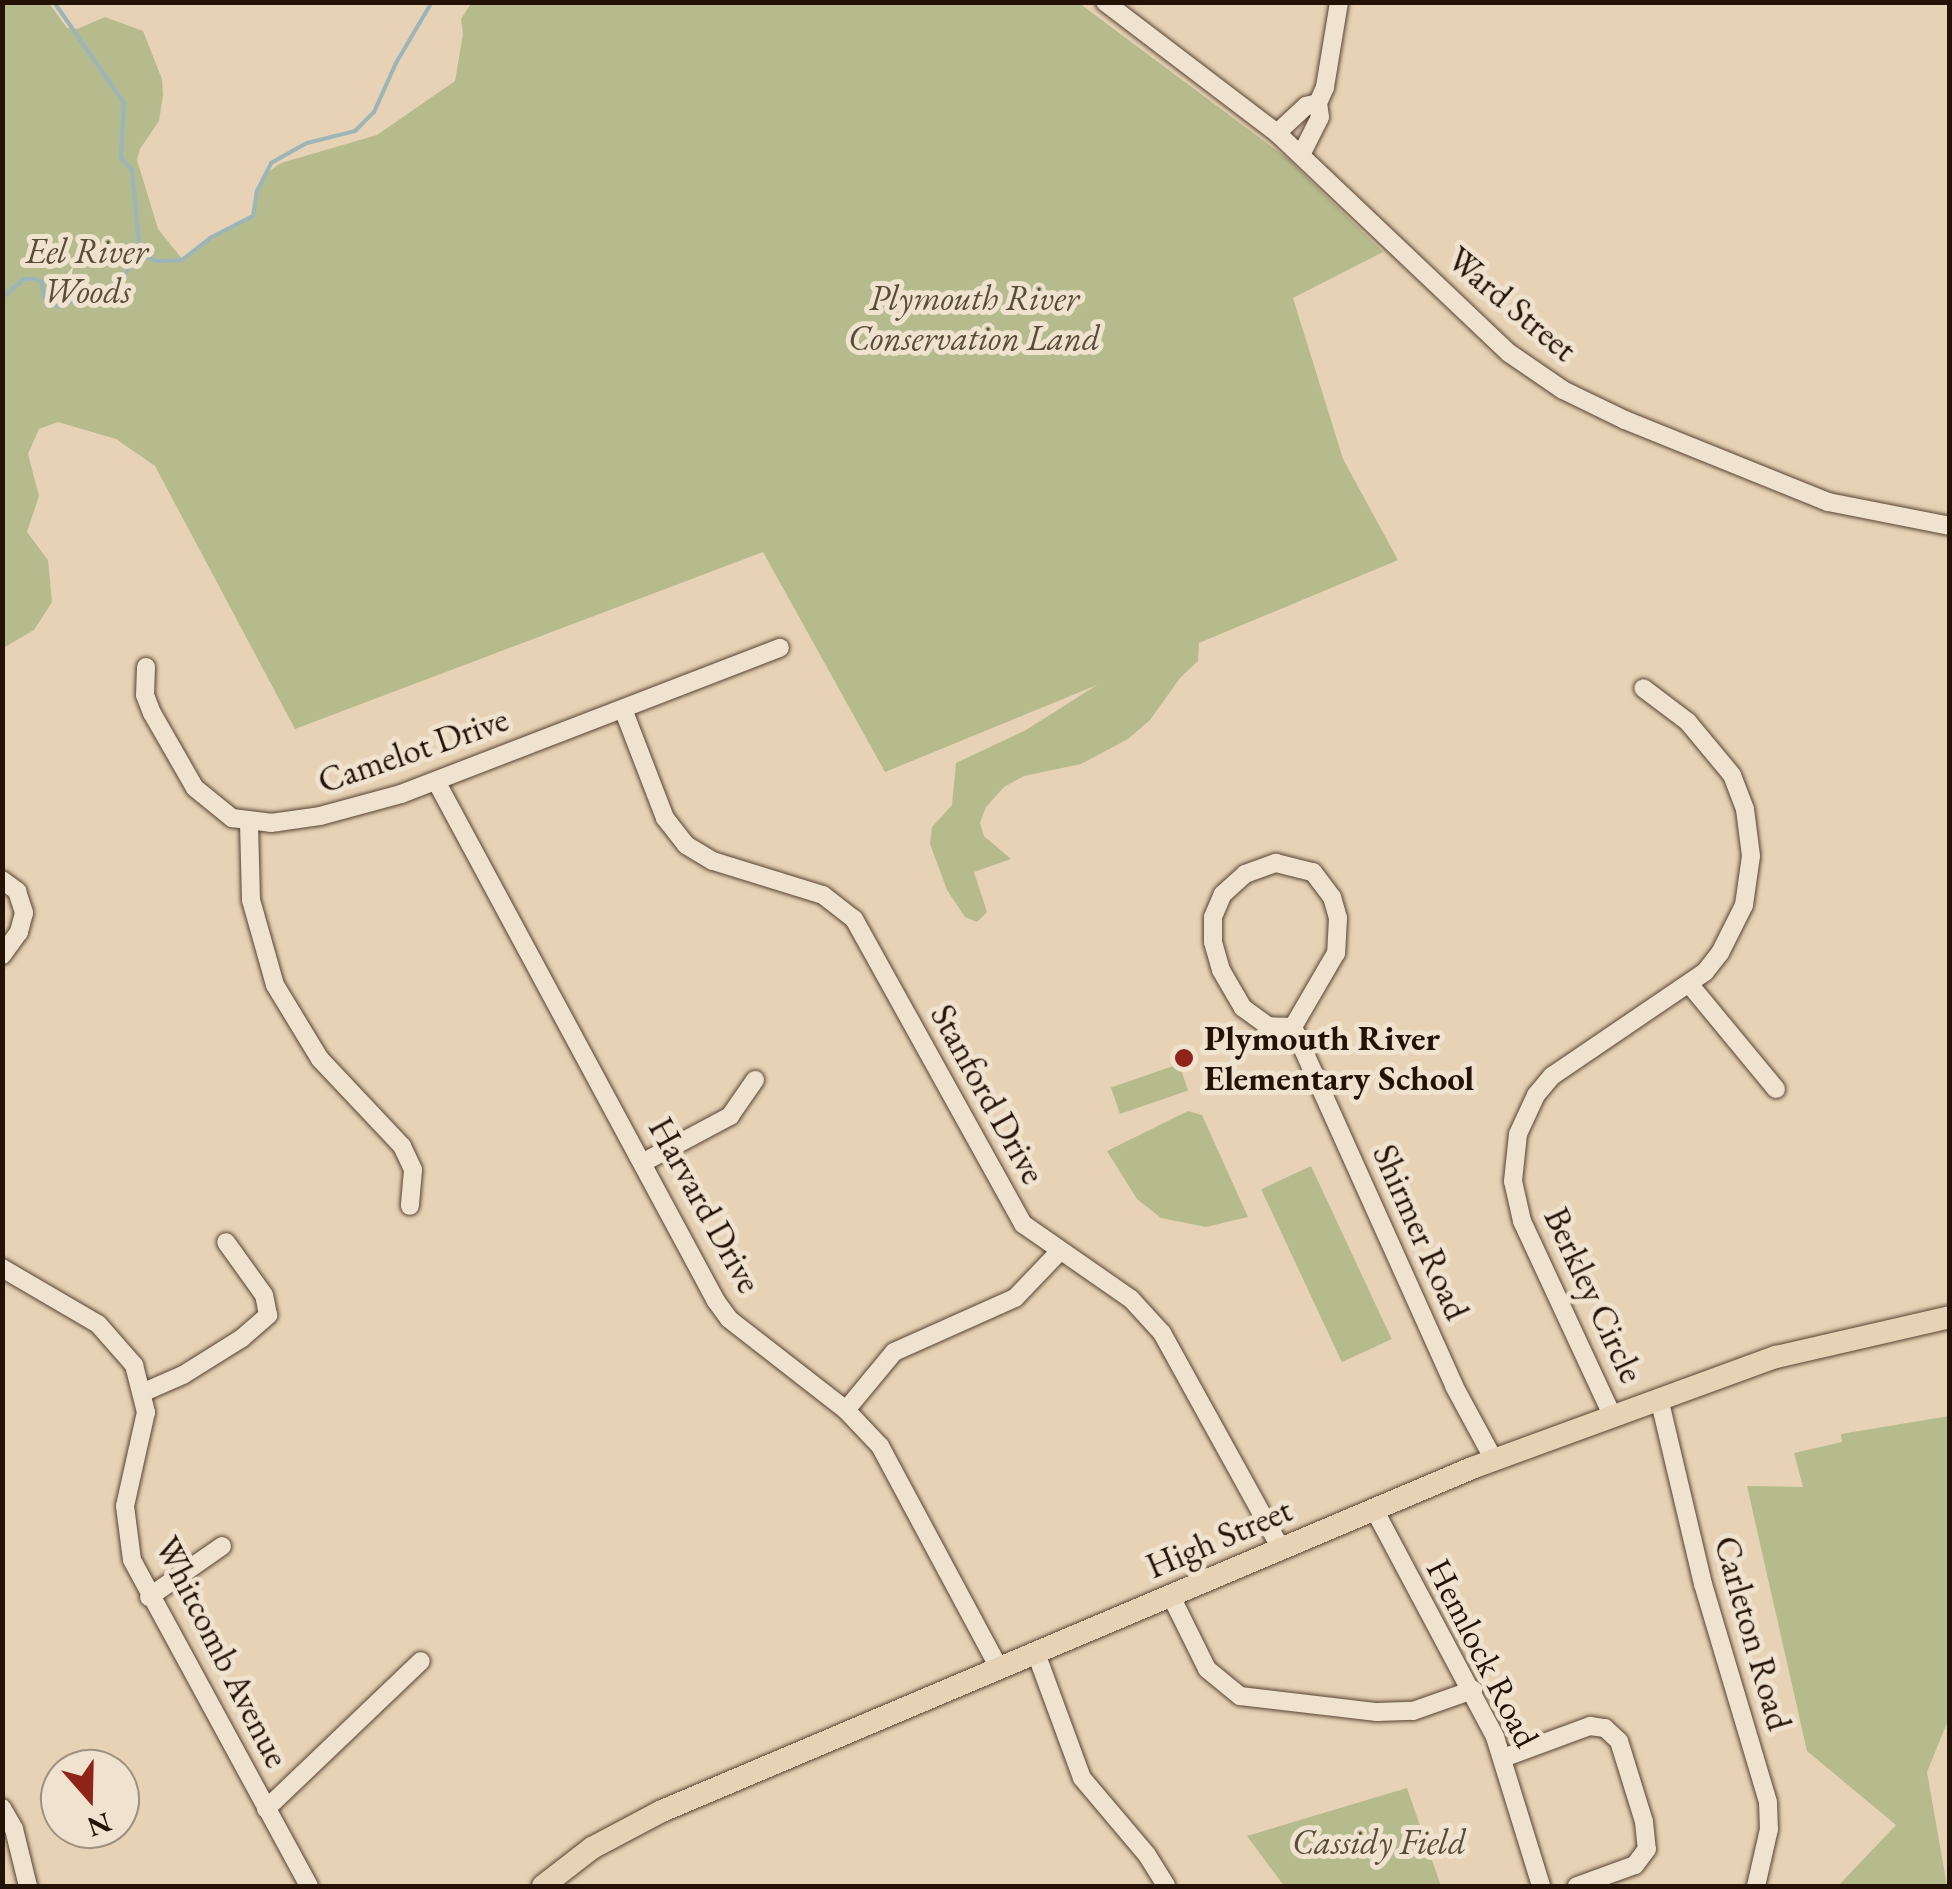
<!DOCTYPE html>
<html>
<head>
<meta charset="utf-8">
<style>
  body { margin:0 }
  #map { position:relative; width:1952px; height:1889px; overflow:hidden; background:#e7d2b5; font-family:"EB Garamond",serif }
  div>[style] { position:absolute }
  .green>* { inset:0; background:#b6bb8d; transform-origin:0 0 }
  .stream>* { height:4px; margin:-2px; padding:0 2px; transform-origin:2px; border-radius:2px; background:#9bb5b8 }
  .roads { filter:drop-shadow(0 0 2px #564232) drop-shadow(0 0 2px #564232) }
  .minor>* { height:18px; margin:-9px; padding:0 9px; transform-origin:9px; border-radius:9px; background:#efe2cf }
  .major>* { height:22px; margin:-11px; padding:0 11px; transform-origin:11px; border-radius:11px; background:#e7d2b5 }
  .dots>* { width:28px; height:28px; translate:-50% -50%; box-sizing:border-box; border:5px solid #efe2cf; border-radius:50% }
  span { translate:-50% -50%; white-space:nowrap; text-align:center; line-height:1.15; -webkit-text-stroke:10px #efe2cf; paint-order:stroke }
  .park-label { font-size:35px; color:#584d36; font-style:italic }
  .street-label { font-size:35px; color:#251207 }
  .poi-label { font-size:35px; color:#251207; font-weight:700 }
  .left { translate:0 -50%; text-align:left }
  .frame { position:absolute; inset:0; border:5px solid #251207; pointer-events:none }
  .north { position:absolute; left:40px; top:1749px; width:100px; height:100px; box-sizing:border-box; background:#efe2cf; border:2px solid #9e8f7f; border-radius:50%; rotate:160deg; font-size:28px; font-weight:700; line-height:40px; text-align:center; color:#251207 }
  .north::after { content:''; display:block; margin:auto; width:35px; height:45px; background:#8f2418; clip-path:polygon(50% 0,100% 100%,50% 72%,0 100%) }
</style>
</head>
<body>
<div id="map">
  <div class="green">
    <i style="clip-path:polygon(472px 2px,1079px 3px,1288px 159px,1383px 252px,1293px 298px,1343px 459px,1398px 560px,1199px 643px,1198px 661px,1180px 678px,1150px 720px,1128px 739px,1081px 764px,1024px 776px,1004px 787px,986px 807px,980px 823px,984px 836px,1011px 859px,974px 872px,987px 912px,977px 922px,965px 917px,947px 890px,930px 844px,932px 827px,952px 805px,956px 763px,1026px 730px,1097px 685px,885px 772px,763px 552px,295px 729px,155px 466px,116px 439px,58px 422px,39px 429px,28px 454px,39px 496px,27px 532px,48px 560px,52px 602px,34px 630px,3px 648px,3px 3px,49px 3px,67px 28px,77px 29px,105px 17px,143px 31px,162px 79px,163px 95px,159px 121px,140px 149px,137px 160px,158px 229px,183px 260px,210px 238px,252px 216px,264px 175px,281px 163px,377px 135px,455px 81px,463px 34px,461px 19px)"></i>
    <i style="left:1179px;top:1064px;width:28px;height:72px;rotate:71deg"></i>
    <i style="clip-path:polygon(1188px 1111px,1202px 1115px,1248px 1217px,1206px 1227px,1161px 1218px,1137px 1199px,1107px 1151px)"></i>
    <i style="left:1311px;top:1166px;width:191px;height:55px;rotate:65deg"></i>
    <i style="clip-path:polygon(1949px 1416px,1949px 1718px,1927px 1772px,1947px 1886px,1838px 1886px,1896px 1825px,1807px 1751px,1747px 1486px,1803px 1487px,1794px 1453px,1842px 1442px,1841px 1434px)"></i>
    <i style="clip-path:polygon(1407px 1788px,1441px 1886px,1284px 1886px,1247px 1836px)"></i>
  </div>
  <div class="stream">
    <i style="left:54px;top:2px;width:123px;rotate:55.3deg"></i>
    <i style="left:124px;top:103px;width:55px;rotate:93.1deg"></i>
    <i style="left:121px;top:158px;width:16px;rotate:47deg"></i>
    <i style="left:132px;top:170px;width:85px;rotate:84.6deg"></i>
    <i style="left:2px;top:298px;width:29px;rotate:-41deg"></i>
    <i style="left:24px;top:279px;width:11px"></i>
    <i style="left:35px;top:279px;width:8px;rotate:23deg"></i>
    <i style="left:42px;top:282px;width:16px;rotate:83deg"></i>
    <i style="left:44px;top:298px;width:15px;rotate:32deg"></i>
    <i style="left:57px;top:306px;width:22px;rotate:-16deg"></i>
    <i style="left:78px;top:300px;width:44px;rotate:-24.2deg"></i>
    <i style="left:118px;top:282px;width:35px;rotate:-51deg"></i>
    <i style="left:140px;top:255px;width:18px;rotate:19deg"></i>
    <i style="left:157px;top:261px;width:25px;rotate:-2deg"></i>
    <i style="left:182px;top:260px;width:36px;rotate:-38deg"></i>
    <i style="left:210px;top:238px;width:48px;rotate:-27.1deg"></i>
    <i style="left:253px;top:216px;width:25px;rotate:-81deg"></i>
    <i style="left:257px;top:191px;width:31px;rotate:-63deg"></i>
    <i style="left:271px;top:163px;width:41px;rotate:-29.1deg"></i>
    <i style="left:307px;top:143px;width:49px;rotate:-14deg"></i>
    <i style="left:355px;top:131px;width:27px;rotate:-45deg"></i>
    <i style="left:374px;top:112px;width:54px;rotate:-65.8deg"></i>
    <i style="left:396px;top:63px;width:71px;rotate:-59.5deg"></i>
  </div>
  <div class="roads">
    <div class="minor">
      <i style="left:1105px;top:2px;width:216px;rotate:37.3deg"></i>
      <i style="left:1277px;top:133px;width:320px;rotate:43.5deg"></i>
      <i style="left:1509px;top:353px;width:65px;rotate:34.4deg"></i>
      <i style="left:1563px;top:390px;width:69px;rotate:25.8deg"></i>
      <i style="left:1625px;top:420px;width:219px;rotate:22deg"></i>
      <i style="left:1828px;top:502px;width:124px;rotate:11.1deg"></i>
      <i style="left:1277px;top:133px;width:40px;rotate:-43deg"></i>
      <i style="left:1306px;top:106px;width:12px;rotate:-14deg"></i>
      <i style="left:1301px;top:155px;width:42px;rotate:-63.4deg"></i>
      <i style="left:1320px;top:117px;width:14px;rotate:-98deg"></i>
      <i style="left:1318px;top:103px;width:17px;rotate:-66deg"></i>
      <i style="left:1325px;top:87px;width:86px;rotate:-80.6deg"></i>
      <i style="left:146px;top:667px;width:28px;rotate:92deg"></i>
      <i style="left:145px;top:695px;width:19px;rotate:69deg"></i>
      <i style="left:152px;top:713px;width:86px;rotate:60.2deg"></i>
      <i style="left:195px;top:788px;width:48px;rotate:39deg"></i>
      <i style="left:232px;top:818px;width:39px;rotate:7deg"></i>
      <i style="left:271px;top:823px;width:49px;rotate:-8.1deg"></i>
      <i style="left:320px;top:816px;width:84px;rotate:-15.2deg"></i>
      <i style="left:401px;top:794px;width:406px;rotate:-21.1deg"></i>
      <i style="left:623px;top:709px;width:117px;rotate:68.9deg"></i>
      <i style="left:665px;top:818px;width:34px;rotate:52deg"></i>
      <i style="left:686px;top:845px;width:31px;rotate:31deg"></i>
      <i style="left:713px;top:861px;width:115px;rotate:17.2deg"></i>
      <i style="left:823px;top:895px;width:39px;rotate:38deg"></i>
      <i style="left:854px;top:919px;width:349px;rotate:61deg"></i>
      <i style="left:1023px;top:1224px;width:131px;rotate:34.8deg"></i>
      <i style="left:1131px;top:1299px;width:46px;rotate:47.6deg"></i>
      <i style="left:1162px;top:1333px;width:247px;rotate:61.1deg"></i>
      <i style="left:436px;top:781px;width:591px;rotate:61.7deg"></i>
      <i style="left:716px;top:1301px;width:22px;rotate:54deg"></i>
      <i style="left:729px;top:1319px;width:148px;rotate:37.9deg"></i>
      <i style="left:846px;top:1410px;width:50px;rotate:46.6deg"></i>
      <i style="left:880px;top:1446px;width:252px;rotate:61.8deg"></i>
      <i style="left:249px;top:823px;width:77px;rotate:88.5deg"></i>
      <i style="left:251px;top:900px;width:88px;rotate:74.2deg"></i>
      <i style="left:275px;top:985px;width:87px;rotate:58.7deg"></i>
      <i style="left:320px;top:1059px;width:120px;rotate:46.7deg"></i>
      <i style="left:402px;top:1146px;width:26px;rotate:65deg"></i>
      <i style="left:413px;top:1170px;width:36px;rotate:95deg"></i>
      <i style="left:2px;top:880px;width:19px;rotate:36deg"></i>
      <i style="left:17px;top:891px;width:23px;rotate:72deg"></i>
      <i style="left:24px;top:913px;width:20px;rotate:105deg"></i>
      <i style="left:19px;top:932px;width:29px;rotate:126deg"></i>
      <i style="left:1690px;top:985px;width:135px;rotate:50.4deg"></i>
      <i style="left:1293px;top:1027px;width:25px;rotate:-178deg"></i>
      <i style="left:1268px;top:1026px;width:31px;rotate:-144deg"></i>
      <i style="left:1243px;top:1008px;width:44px;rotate:-120.1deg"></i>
      <i style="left:1221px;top:970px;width:29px;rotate:-106deg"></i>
      <i style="left:1213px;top:942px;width:25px;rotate:-90deg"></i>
      <i style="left:1213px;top:917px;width:25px;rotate:-67deg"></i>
      <i style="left:1223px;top:894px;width:30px;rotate:-42deg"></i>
      <i style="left:1245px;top:874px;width:33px;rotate:-20deg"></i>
      <i style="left:1276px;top:863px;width:38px;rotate:14deg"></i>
      <i style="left:1313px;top:872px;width:31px;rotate:53deg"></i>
      <i style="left:1332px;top:897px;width:22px;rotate:74deg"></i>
      <i style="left:1338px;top:918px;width:35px;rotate:93deg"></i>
      <i style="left:1336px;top:953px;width:86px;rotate:120.2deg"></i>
      <i style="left:1293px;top:1027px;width:393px;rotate:65.8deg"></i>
      <i style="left:1454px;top:1386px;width:84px;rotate:61.6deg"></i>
      <i style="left:644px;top:1162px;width:98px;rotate:-28.1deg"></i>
      <i style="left:730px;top:1116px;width:44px;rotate:-55.2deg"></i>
      <i style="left:2px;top:1268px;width:111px;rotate:30.3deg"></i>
      <i style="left:98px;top:1324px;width:55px;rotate:48.7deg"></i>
      <i style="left:134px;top:1365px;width:49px;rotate:75.7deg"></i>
      <i style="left:146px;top:1412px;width:96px;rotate:102.6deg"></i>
      <i style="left:125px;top:1506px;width:54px;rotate:82.6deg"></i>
      <i style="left:132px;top:1560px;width:371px;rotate:61.5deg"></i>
      <i style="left:144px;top:1392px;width:43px;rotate:-23.6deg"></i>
      <i style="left:183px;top:1375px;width:70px;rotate:-32.1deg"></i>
      <i style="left:242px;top:1338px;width:35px;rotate:-41deg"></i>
      <i style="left:268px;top:1315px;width:20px;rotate:-101deg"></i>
      <i style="left:264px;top:1295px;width:65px;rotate:-125.6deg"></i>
      <i style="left:1659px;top:1398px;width:191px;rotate:76.7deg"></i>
      <i style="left:1703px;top:1584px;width:227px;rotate:73.4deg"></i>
      <i style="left:1768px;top:1802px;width:27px;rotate:88deg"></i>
      <i style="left:1769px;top:1829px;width:58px;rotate:102.8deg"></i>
      <i style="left:846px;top:1410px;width:75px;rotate:-50.4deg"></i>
      <i style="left:894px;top:1352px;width:133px;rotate:-24.1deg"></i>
      <i style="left:1015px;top:1298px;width:64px;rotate:-46.3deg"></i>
      <i style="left:1612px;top:1415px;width:214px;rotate:-114.9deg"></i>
      <i style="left:1522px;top:1221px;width:41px;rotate:-102.7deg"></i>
      <i style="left:1513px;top:1181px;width:47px;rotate:-83.9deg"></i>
      <i style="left:1518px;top:1134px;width:43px;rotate:-65.2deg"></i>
      <i style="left:1536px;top:1095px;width:25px;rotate:-50deg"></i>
      <i style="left:1552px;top:1076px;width:185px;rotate:-34.2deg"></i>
      <i style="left:1705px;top:972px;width:24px;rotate:-52deg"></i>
      <i style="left:1720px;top:953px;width:54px;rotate:-63.4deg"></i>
      <i style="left:1744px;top:905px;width:49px;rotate:-81.9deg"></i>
      <i style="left:1751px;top:856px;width:47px;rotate:-97.3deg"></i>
      <i style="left:1745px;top:809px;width:36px;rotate:-111deg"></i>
      <i style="left:1732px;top:775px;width:69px;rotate:-129.7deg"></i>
      <i style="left:1688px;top:722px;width:56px;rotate:-142.9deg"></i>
      <i style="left:1375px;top:1511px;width:256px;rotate:62deg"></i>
      <i style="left:1495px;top:1737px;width:156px;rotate:72.8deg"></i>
      <i style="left:1171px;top:1596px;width:81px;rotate:63.7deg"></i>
      <i style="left:1207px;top:1669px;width:43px;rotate:39.3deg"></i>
      <i style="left:1240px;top:1696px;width:138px;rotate:6.7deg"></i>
      <i style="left:1377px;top:1712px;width:36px;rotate:-2deg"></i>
      <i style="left:1413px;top:1711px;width:64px;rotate:-19.3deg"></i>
      <i style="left:149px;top:1597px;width:89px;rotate:-34.9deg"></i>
      <i style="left:1036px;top:1653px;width:133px;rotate:69.8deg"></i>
      <i style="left:1082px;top:1778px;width:101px;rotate:49.8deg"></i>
      <i style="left:1147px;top:1855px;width:36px;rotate:58deg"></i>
      <i style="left:1503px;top:1758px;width:93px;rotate:-20.2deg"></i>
      <i style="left:1590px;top:1726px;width:15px;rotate:8deg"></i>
      <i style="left:1605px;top:1728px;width:19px;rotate:43deg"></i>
      <i style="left:1619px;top:1741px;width:85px;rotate:72.8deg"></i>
      <i style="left:1644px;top:1822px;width:27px;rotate:84deg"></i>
      <i style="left:1647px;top:1849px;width:20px;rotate:127deg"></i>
      <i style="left:1635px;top:1865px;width:62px;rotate:160.1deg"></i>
      <i style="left:2px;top:1808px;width:24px;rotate:60deg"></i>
      <i style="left:14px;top:1829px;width:59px;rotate:76.2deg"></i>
      <i style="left:266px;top:1809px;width:214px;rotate:-43.7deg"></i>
    </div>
    <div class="major">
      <i style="left:543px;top:1886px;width:62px;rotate:-37.8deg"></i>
      <i style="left:592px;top:1848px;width:79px;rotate:-27.9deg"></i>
      <i style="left:662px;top:1811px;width:880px;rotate:-22.95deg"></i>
      <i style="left:1472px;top:1468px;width:324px;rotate:-20.1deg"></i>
      <i style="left:1776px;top:1357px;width:179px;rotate:-12.9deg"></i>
    </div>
  </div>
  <div class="dots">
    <i style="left:1184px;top:1058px;background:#8f2418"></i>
  </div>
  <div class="park-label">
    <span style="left:87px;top:271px">Eel River<br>Woods</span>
    <span style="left:974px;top:318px">Plymouth River<br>Conservation Land</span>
    <span style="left:1379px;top:1842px">Cassidy Field</span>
  </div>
  <div class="street-label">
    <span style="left:1512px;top:304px;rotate:40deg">Ward Street</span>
    <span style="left:413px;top:750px;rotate:-19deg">Camelot Drive</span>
    <span style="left:988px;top:1094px;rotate:61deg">Stanford Drive</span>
    <span style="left:705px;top:1205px;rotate:61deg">Harvard Drive</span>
    <span style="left:1421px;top:1232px;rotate:66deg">Shirmer Road</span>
    <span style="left:1594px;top:1295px;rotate:65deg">Berkley Circle</span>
    <span style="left:1219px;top:1538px;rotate:-23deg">High Street</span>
    <span style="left:1753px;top:1633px;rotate:74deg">Carleton Road</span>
    <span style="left:222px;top:1652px;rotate:63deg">Whitcomb Avenue</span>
    <span style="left:1483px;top:1653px;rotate:63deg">Hemlock Road</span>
  </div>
  <div class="poi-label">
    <span class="left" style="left:1204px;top:1058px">Plymouth River<br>Elementary School</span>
  </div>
  <div class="frame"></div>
  <div class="north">N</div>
</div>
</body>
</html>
